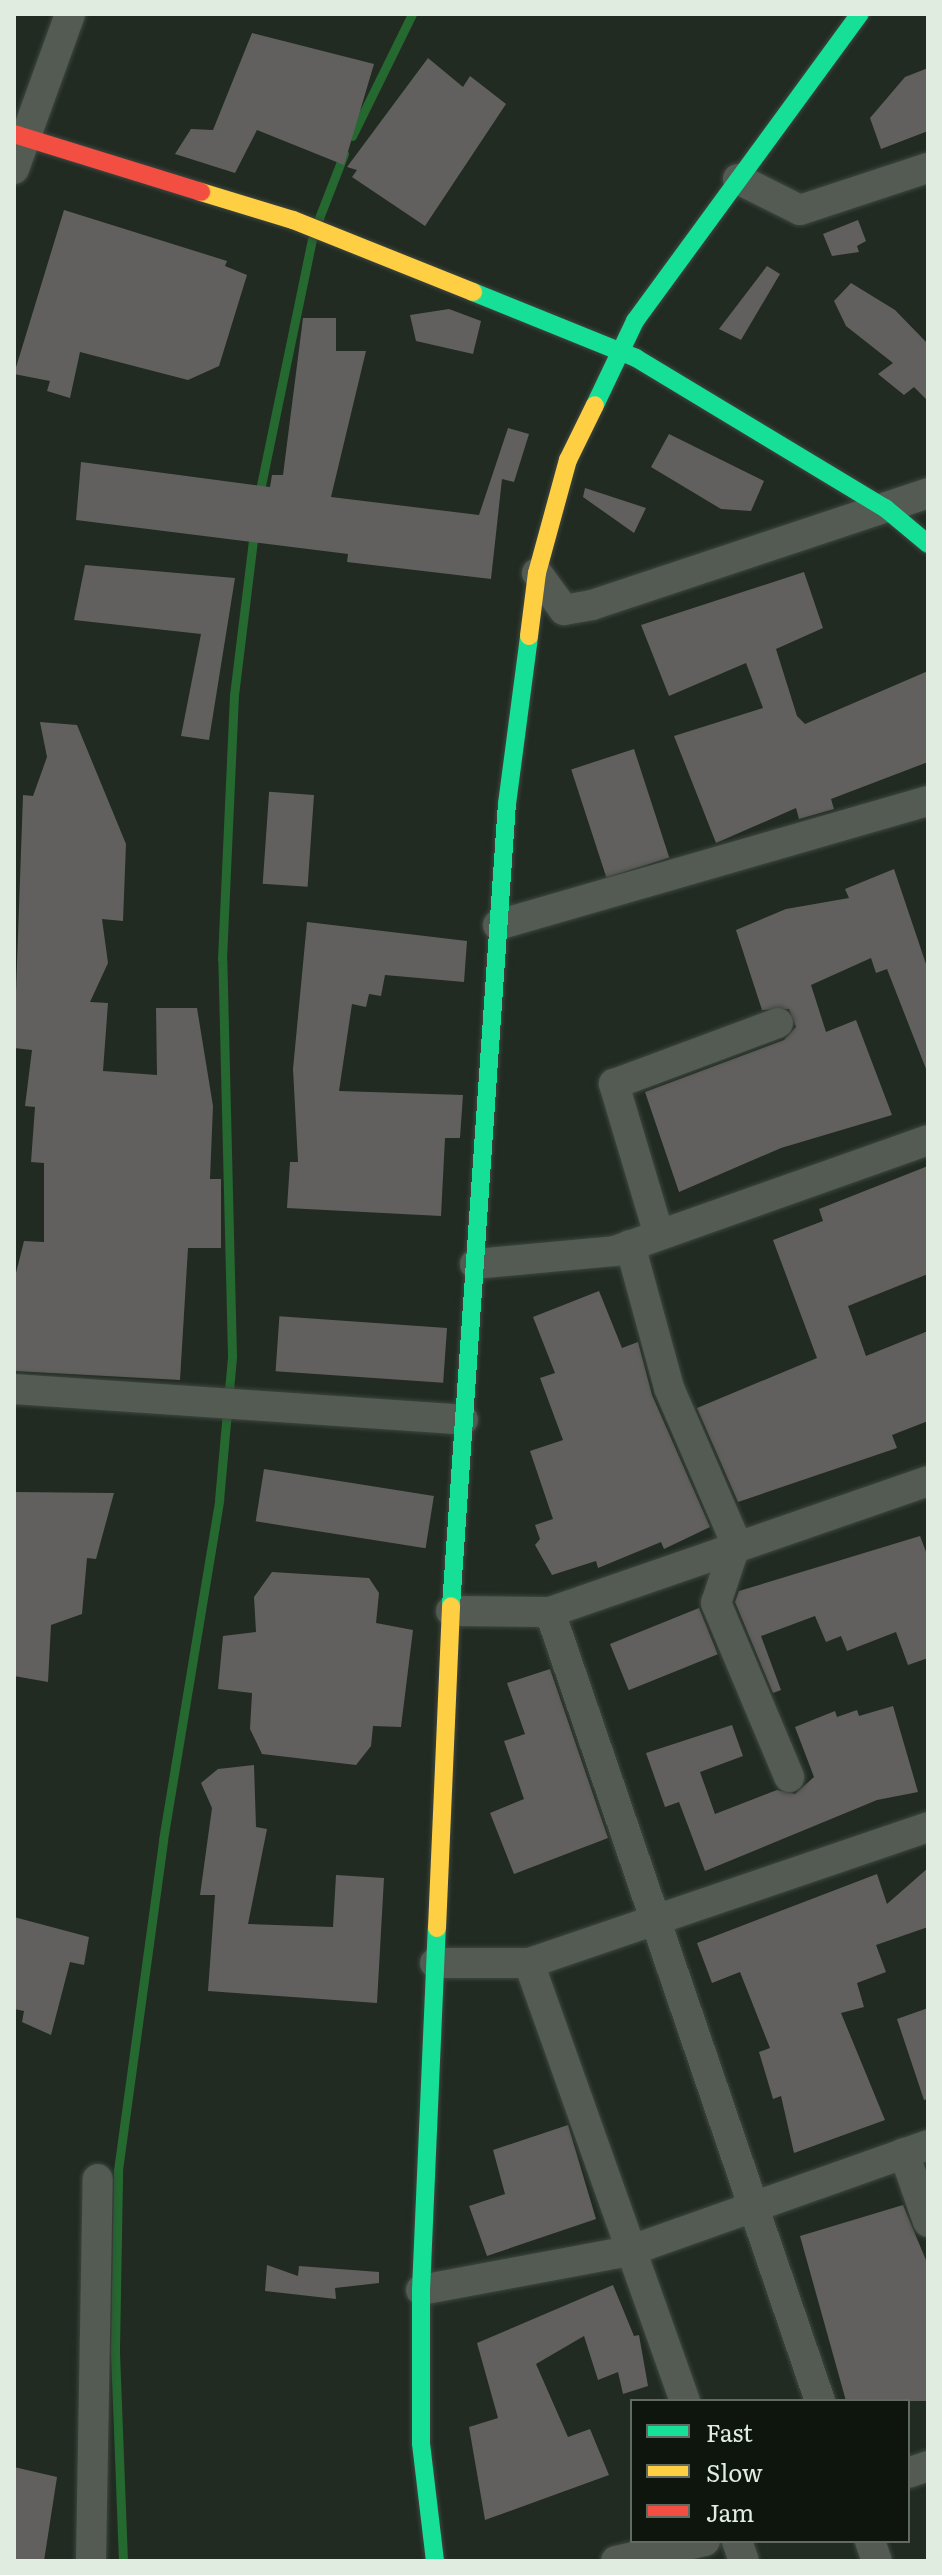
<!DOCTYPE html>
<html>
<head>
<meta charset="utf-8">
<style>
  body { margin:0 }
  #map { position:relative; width:942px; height:2575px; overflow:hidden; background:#212b22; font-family:Literata,serif }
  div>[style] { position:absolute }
  .stream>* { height:9px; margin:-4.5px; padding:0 4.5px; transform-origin:4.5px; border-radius:4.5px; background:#256830 }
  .building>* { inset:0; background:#61605e; transform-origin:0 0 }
  .roads { filter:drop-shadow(0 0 2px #3e463f) drop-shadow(0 0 2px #3e463f) }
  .street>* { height:30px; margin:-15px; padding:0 15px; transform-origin:15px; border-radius:15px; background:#535b53 }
  .fast>* { height:18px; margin:-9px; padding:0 9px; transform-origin:9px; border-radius:9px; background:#16e098 }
  .slow>* { height:18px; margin:-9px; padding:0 9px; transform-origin:9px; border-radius:9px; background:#ffcf43 }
  .jam>* { height:18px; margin:-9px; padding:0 9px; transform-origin:9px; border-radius:9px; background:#f24e42 }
  span { translate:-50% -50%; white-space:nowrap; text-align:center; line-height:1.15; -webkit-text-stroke:8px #0d150d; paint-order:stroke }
  .frame { position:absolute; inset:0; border:16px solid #e1ece1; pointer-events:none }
  .legend { position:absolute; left:630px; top:2399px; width:280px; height:144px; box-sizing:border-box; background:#0d150d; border:2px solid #626b62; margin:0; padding:10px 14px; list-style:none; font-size:24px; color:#e1ece1 }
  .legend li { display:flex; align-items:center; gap:16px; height:40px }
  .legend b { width:40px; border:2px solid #626b62 }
</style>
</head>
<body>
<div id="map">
  <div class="stream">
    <i style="left:352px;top:136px;width:136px;rotate:-63.8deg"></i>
    <i style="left:319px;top:218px;width:69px;rotate:-68.7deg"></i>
    <i style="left:259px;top:495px;width:261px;rotate:-78.3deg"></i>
    <i style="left:123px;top:2561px;width:211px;rotate:-92.2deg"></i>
    <i style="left:115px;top:2350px;width:180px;rotate:-89deg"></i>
    <i style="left:118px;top:2170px;width:333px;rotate:-82.2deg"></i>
    <i style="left:163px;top:1840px;width:345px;rotate:-80.6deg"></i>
    <i style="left:219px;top:1500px;width:145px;rotate:-84.8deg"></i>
    <i style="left:232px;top:1356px;width:397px;rotate:-91.4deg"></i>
    <i style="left:222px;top:959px;width:264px;rotate:-87.4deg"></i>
    <i style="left:234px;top:695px;width:163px;rotate:-83deg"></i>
  </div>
  <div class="building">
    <i style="clip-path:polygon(252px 33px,374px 64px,344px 165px,257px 130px,235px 173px,175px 154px,191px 129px,213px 130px)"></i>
    <i style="clip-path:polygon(428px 58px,463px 87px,470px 76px,506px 104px,425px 226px,352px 177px,357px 170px,347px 167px)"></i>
    <i style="clip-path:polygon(928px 68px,928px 131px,881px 149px,870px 118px,905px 77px)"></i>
    <i style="clip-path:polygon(64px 210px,227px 261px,225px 266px,247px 275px,219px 366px,188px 380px,80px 352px,70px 398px,47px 391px,50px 381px,14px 374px)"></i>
    <i style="clip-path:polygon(858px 220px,866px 241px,857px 246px,859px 252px,832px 256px,823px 234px)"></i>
    <i style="clip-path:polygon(767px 266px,780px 274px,741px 340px,719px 329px)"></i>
    <i style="clip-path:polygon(851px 283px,895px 310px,928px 344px,928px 401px,914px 387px,904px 395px,878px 374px,893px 363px,846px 326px,834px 301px)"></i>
    <i style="clip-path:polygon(449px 309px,481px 321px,473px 354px,416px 341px,410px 315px)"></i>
    <i style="clip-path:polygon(303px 318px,336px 318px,336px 351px,366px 351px,331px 497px,479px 515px,508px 428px,529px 434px,514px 482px,502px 479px,491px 579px,347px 562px,348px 554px,76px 520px,81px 462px,270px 487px,272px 475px,283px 475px)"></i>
    <i style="clip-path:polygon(669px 434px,764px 481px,751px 511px,721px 509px,651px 467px)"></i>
    <i style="clip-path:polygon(585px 488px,646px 508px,634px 533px,583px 497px)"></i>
    <i style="clip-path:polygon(85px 565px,235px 578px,209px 740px,181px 736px,201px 634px,74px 620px)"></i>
    <i style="clip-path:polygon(804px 572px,823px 628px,776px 649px,797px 716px,805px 724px,928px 671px,928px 762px,831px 799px,834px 809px,799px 819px,796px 808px,716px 843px,674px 736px,763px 708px,746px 663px,669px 696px,641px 625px)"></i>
    <i style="clip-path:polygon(40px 722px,77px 725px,126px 844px,123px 921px,102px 919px,108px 963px,90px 1002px,108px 1003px,103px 1071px,157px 1075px,156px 1008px,197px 1008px,213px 1106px,210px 1179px,221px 1179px,221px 1248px,188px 1248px,180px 1380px,14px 1371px,14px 1281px,24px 1241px,44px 1242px,44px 1163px,31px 1162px,35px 1107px,25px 1106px,32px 1050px,14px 1048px,23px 795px,33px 796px,47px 757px)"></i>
    <i style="left:634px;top:749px;width:114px;height:66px;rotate:72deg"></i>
    <i style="left:314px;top:795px;width:92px;height:45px;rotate:94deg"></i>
    <i style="clip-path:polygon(894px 869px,928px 970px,928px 1074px,887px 969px,876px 973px,871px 958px,811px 985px,826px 1032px,856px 1020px,892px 1115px,781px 1148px,679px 1192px,645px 1092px,784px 1040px,796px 1027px,789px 1009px,762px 1010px,736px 930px,786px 909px,849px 898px,845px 889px)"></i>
    <i style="clip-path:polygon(307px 922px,467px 941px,464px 982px,385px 975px,381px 996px,369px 994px,366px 1007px,352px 1004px,339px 1091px,463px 1095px,460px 1138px,445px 1138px,441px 1216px,287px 1208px,290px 1162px,298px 1162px,293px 1069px)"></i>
    <i style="clip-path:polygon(928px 1166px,928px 1274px,848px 1306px,866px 1356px,928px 1331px,928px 1421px,892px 1435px,897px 1448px,738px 1502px,697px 1408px,817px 1358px,773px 1240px,823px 1221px,819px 1209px)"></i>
    <i style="clip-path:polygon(599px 1291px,622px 1348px,638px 1342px,652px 1395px,710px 1527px,664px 1549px,661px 1542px,598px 1568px,596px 1561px,552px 1575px,535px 1545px,540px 1539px,535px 1525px,553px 1519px,530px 1451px,563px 1440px,540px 1378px,555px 1373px,533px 1317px)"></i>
    <i style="left:447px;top:1328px;width:55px;height:168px;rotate:94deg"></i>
    <i style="left:264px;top:1469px;width:172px;height:53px;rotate:9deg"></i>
    <i style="clip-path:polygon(14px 1492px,114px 1493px,96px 1559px,87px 1558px,82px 1614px,51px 1625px,48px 1682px,14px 1676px)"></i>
    <i style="clip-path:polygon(920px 1536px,928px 1557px,928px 1658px,908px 1665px,896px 1632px,847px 1651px,841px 1636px,826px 1642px,815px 1616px,761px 1636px,781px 1690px,773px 1693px,735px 1602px,739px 1591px)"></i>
    <i style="clip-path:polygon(272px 1572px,369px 1578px,379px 1593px,376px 1623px,413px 1630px,401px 1727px,373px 1726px,371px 1746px,356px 1765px,262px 1754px,250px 1729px,252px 1693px,218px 1689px,223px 1636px,256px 1632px,254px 1597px)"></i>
    <i style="left:699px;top:1608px;width:50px;height:96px;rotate:68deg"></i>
    <i style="clip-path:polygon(550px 1669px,608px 1838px,514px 1874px,490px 1813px,524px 1799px,504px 1741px,525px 1734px,507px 1683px)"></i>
    <i style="clip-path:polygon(893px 1706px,918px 1792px,877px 1800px,705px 1871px,679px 1802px,665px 1807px,646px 1753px,732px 1725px,743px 1756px,700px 1772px,715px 1814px,777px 1790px,795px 1794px,814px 1777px,795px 1727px,835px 1711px,837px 1717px,857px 1710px,859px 1716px)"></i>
    <i style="clip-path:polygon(254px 1765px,256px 1827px,267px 1829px,248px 1924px,333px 1927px,336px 1875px,384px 1878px,377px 2003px,208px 1991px,215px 1895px,200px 1895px,212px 1808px,201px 1783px,218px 1769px)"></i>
    <i style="clip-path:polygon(928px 1868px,928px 1927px,876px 1945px,886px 1972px,857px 1983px,864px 2007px,841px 2013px,885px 2120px,794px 2153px,781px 2096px,773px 2099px,759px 2052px,770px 2048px,740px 1972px,712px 1983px,697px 1943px,877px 1874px,887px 1904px)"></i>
    <i style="clip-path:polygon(14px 1917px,89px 1937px,84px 1965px,70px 1962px,51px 2035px,22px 2022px,24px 2011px,14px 2009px)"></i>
    <i style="clip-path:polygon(928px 2008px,928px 2099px,924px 2100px,897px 2019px)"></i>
    <i style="clip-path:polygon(568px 2125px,596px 2219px,487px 2256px,469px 2206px,505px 2194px,493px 2150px)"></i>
    <i style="clip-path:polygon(903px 2205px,928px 2265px,928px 2401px,846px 2401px,800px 2236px)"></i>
    <i style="clip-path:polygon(267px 2265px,298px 2276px,299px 2266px,379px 2272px,379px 2283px,335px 2288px,336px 2299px,265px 2291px)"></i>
    <i style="clip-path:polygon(613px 2285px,634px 2336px,639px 2335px,648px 2386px,623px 2394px,618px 2372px,598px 2380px,584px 2336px,536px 2364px,568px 2437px,590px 2429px,609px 2475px,485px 2520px,469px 2427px,498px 2418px,477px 2343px)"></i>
    <i style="clip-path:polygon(14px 2467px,57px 2477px,44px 2561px,14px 2561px)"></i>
  </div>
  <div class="roads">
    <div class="street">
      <i style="left:14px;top:169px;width:165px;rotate:-70.1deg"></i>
      <i style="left:738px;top:179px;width:69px;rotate:26.6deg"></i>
      <i style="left:800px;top:210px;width:135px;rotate:-18.2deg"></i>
      <i style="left:537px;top:573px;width:46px;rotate:53.9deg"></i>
      <i style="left:564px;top:610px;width:28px;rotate:-10deg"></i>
      <i style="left:592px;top:605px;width:354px;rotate:-18.4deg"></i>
      <i style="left:498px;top:925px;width:448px;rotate:-16.1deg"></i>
      <i style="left:659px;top:1235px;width:158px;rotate:-106.6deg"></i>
      <i style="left:614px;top:1084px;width:175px;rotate:-20.4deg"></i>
      <i style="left:630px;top:1245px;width:148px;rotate:74.7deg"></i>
      <i style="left:669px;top:1388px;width:169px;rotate:66.6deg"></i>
      <i style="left:736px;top:1543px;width:63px;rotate:108.4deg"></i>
      <i style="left:716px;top:1603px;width:189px;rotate:67.2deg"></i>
      <i style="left:475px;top:1264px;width:141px;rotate:-5.3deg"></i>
      <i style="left:615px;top:1251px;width:332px;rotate:-19.5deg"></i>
      <i style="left:14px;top:1389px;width:450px;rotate:3.9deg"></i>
      <i style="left:451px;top:1611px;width:99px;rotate:0.6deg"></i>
      <i style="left:550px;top:1612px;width:400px;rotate:-19.1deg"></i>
      <i style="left:550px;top:1612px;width:834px;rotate:71.11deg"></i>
      <i style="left:435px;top:1963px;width:94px"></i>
      <i style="left:529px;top:1963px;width:422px;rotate:-18.8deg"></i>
      <i style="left:529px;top:1963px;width:465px;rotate:70.4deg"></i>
      <i style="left:904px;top:2153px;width:73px;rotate:70.8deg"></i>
      <i style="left:421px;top:2290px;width:212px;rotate:-10.6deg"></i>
      <i style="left:629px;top:2251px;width:317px;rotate:-19.5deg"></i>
      <i style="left:908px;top:2473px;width:21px;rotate:-19deg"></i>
      <i style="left:737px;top:2541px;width:21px;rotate:71deg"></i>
      <i style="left:870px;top:2541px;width:21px;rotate:71deg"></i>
      <i style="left:91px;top:2561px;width:382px;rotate:-89deg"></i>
      <i style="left:616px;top:2561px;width:91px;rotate:-12.7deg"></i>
    </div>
    <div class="fast">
      <i style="left:473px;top:292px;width:176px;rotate:22deg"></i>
      <i style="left:636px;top:358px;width:291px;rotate:31.1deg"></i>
      <i style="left:885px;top:508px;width:56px;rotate:39.9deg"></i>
      <i style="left:595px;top:405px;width:93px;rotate:-64.5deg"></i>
      <i style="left:635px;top:321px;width:381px;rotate:-53.8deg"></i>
      <i style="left:451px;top:1606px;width:804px;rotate:-86.01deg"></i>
      <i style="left:507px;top:804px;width:169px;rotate:-82.5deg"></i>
      <i style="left:435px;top:2561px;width:119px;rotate:-96.8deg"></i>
      <i style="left:421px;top:2443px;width:153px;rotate:-90deg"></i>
      <i style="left:421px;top:2290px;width:362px;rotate:-87.5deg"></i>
    </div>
    <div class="slow">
      <i style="left:201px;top:192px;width:96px;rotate:16.9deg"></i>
      <i style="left:293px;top:220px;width:194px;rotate:21.8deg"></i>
      <i style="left:529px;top:636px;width:64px;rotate:-82.8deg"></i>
      <i style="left:537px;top:573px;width:117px;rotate:-74.7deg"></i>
      <i style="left:568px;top:460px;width:61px;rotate:-63.9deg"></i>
      <i style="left:437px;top:1928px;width:322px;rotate:-87.5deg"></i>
    </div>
    <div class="jam">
      <i style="left:14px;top:134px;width:196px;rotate:17.2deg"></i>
    </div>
  </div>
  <div class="frame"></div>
  <ul class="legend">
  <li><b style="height:10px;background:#16e098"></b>Fast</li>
  <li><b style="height:10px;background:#ffcf43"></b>Slow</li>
  <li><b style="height:10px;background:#f24e42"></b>Jam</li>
  </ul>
</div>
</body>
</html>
